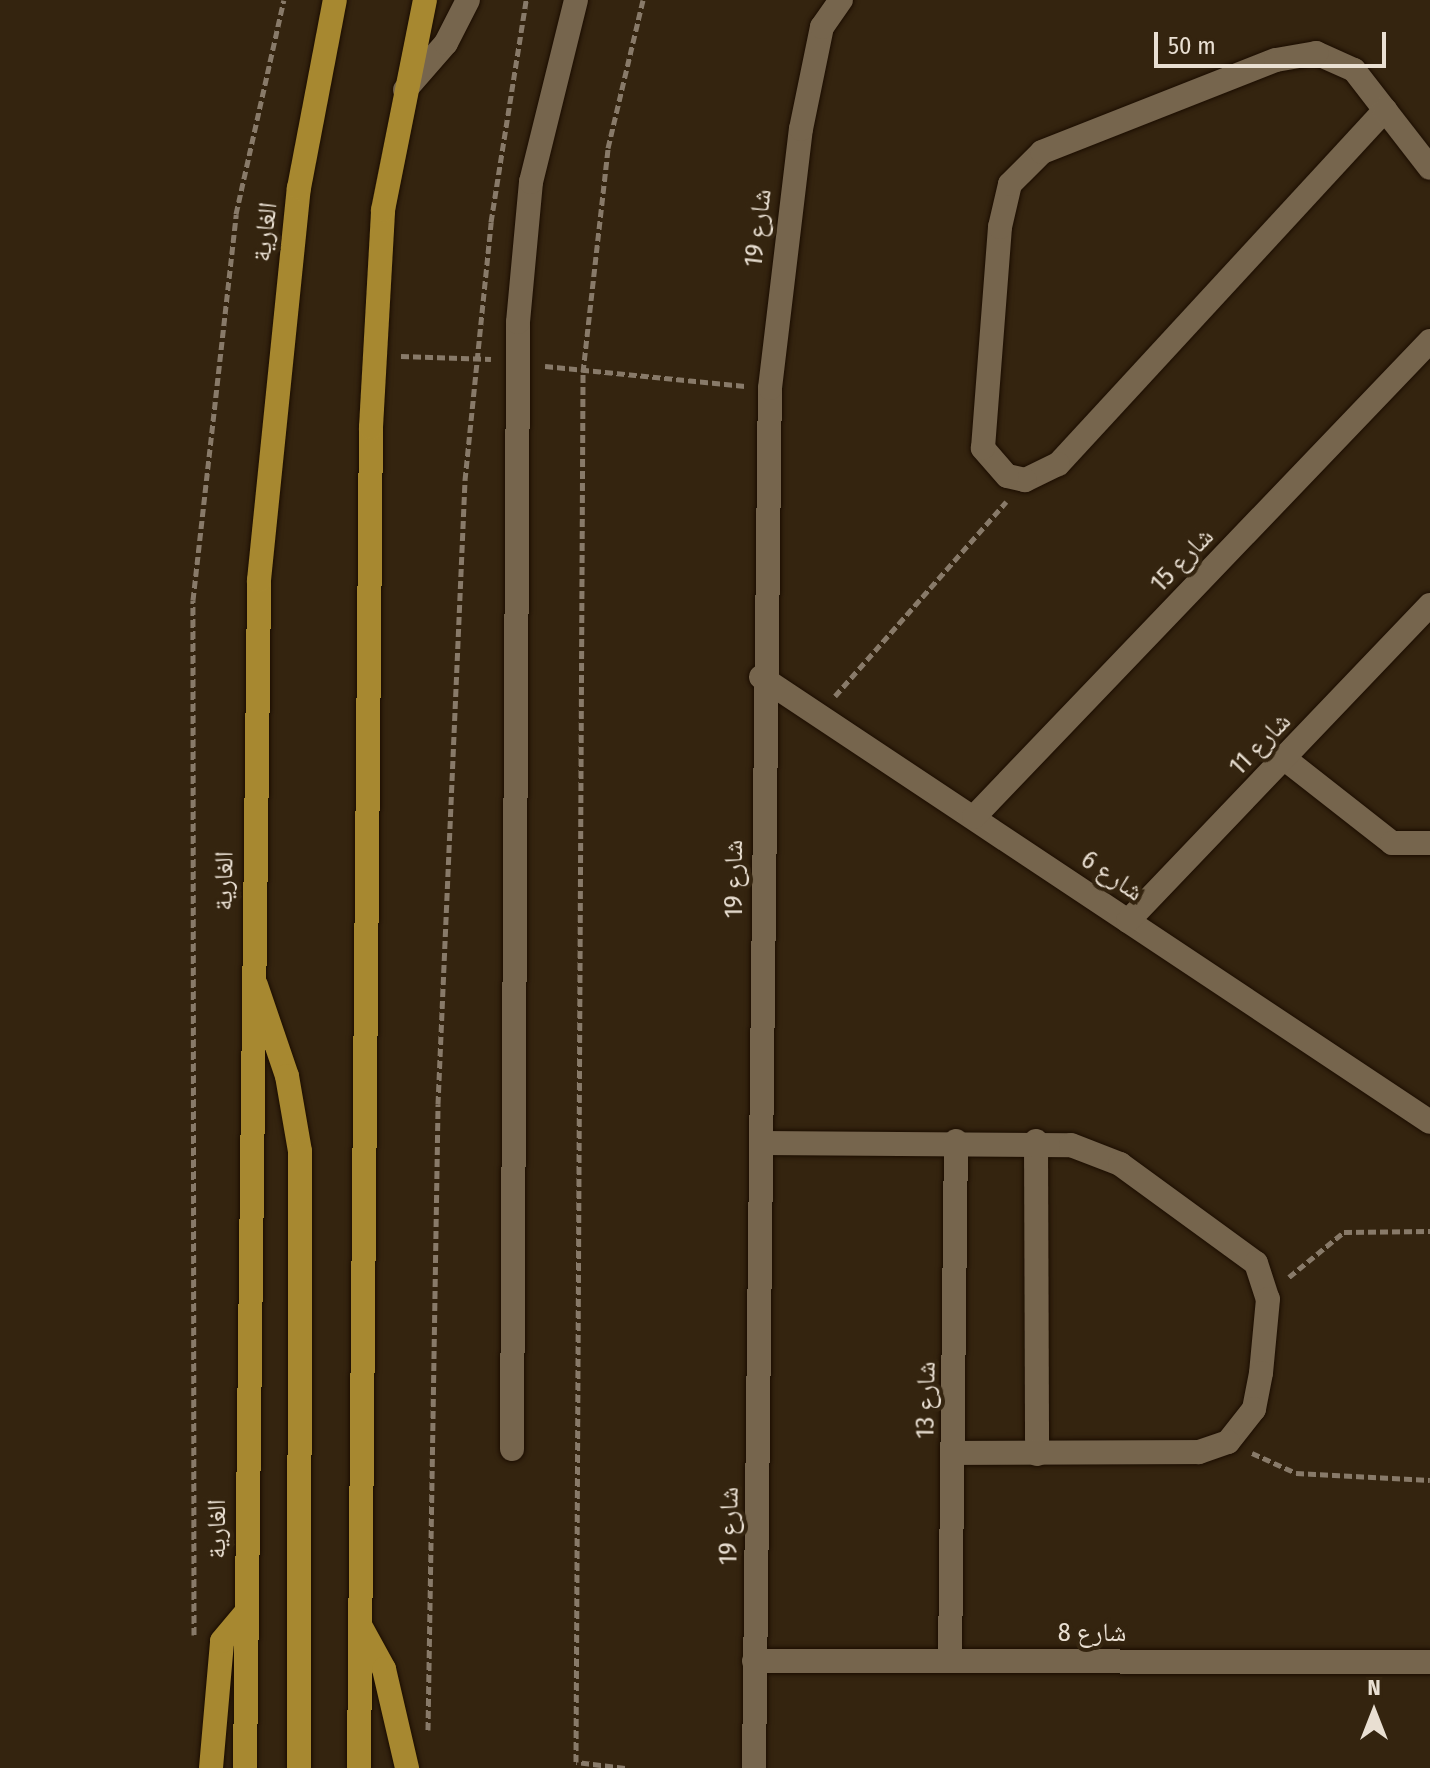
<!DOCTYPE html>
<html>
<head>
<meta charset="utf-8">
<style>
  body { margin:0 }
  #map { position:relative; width:1430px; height:1768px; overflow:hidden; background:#34240f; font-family:"Fira Sans Condensed","Noto Naskh Arabic",sans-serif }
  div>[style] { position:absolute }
  .path>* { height:5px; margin-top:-2.5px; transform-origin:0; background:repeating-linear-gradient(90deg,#887a69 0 8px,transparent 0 12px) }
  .roads { filter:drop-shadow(0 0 2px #1b0d00) drop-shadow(0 0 2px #1b0d00) }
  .minor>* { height:24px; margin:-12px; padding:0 12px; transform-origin:12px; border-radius:12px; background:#76654d }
  .major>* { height:24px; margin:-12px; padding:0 12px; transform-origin:12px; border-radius:12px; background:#a78830 }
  span { translate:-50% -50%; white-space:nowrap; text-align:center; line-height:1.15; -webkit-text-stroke:8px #34240f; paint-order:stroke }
  .street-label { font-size:26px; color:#e9dfd2 }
  .north { position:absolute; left:1334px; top:1672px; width:80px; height:80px; -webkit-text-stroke:6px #34240f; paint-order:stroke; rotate:0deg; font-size:22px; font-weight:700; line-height:32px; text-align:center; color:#e9dfd2 }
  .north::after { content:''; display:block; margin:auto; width:28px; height:36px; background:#e9dfd2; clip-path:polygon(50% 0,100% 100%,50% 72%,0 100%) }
  .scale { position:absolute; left:1154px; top:32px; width:232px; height:36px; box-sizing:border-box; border:4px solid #e9dfd2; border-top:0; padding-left:10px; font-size:24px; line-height:28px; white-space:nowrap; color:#e9dfd2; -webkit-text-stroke:6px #34240f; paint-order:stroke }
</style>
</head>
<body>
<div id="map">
  <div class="path">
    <i style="left:401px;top:356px;width:90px;rotate:1.9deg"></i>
    <i style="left:545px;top:366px;width:201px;rotate:5.7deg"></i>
    <i style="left:835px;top:696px;width:259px;rotate:-48.6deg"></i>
    <i style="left:1289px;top:1277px;width:71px;rotate:-39.3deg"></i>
    <i style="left:1344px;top:1232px;width:86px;rotate:-0.7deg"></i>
    <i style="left:1252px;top:1453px;width:48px;rotate:24.4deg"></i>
    <i style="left:1296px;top:1473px;width:134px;rotate:3deg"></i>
    <i style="left:194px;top:1635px;width:1035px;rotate:-90.06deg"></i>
    <i style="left:193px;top:600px;width:388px;rotate:-83.6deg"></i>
    <i style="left:236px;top:214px;width:219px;rotate:-77.4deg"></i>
    <i style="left:428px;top:1730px;width:626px;rotate:-89.08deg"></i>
    <i style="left:438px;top:1104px;width:625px;rotate:-87.52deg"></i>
    <i style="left:465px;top:480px;width:259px;rotate:-84.2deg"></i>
    <i style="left:491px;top:222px;width:225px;rotate:-81deg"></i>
    <i style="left:625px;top:1768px;width:49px;rotate:-173deg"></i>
    <i style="left:576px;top:1762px;width:1390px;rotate:-89.71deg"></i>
    <i style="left:583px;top:372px;width:225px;rotate:-83.6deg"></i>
    <i style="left:608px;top:148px;width:152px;rotate:-76.7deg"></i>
  </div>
  <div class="roads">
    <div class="minor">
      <i style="left:1316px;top:53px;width:42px;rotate:24.1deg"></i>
      <i style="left:1354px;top:70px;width:51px;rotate:52.2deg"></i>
      <i style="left:1385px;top:110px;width:482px;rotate:132.7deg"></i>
      <i style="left:1058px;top:464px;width:37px;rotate:154deg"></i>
      <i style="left:1025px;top:480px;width:18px;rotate:-167deg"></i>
      <i style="left:1007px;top:476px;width:37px;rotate:-131deg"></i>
      <i style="left:983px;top:448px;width:222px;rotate:-85.6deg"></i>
      <i style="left:1000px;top:227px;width:44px;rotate:-76.9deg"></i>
      <i style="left:1010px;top:184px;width:45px;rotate:-45deg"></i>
      <i style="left:1042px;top:152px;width:251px;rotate:-21.5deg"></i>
      <i style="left:1276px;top:60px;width:41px;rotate:-9.9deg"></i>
      <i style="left:405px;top:90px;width:62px;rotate:-48.9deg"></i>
      <i style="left:446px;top:43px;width:48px;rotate:-62.9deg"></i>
      <i style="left:1385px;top:110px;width:73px;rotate:52.2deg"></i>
      <i style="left:761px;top:677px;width:803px;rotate:33.63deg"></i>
      <i style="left:1285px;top:759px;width:136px;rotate:38.1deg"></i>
      <i style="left:1392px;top:843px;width:38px"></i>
      <i style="left:974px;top:817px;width:659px;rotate:-46.23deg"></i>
      <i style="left:1128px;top:921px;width:437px;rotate:-46.3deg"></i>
      <i style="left:1036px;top:1141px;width:313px;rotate:89.8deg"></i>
      <i style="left:763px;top:1143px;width:308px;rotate:0.4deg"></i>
      <i style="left:1071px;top:1145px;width:53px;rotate:21.2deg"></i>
      <i style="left:1120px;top:1164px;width:168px;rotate:36.1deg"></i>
      <i style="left:1256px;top:1263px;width:38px;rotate:72deg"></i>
      <i style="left:1268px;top:1299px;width:74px;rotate:95.4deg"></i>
      <i style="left:1261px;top:1373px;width:37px;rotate:101deg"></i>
      <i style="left:1254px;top:1409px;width:42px;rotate:128.2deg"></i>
      <i style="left:1228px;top:1442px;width:31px;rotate:161deg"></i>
      <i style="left:1199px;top:1452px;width:246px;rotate:179.8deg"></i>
      <i style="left:512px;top:1449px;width:1127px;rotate:-89.69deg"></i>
      <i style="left:518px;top:322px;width:141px;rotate:-84.7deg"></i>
      <i style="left:531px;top:182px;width:187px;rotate:-76.1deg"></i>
      <i style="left:950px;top:1660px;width:519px;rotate:-89.34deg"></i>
      <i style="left:754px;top:1661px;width:676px;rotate:0.08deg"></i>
      <i style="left:754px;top:1768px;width:1380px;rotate:-89.34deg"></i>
      <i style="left:770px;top:388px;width:261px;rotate:-83.2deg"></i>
      <i style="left:801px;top:129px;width:104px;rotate:-78.4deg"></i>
      <i style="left:822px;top:27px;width:33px;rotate:-55deg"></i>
    </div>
    <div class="major">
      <i style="left:256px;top:985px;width:96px;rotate:71.2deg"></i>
      <i style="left:287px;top:1076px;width:76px;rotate:80.2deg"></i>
      <i style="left:300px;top:1151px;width:617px;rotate:90.09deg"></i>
      <i style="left:361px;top:1627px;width:48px;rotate:61.3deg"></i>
      <i style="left:384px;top:1669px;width:102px;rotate:76.9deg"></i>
      <i style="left:211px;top:1768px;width:127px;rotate:-85deg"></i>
      <i style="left:222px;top:1641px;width:34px;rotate:-50deg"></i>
      <i style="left:245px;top:1768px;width:1188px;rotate:-89.32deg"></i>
      <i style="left:259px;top:580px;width:394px;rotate:-84.2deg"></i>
      <i style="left:299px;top:188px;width:191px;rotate:-79.2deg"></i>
      <i style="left:359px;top:1768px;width:1341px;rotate:-89.49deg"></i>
      <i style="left:371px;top:427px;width:217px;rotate:-86.8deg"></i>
      <i style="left:383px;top:210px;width:214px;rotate:-78.7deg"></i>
    </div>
  </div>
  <div class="street-label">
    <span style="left:758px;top:228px;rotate:-83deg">شارع 19</span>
    <span style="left:265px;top:232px;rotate:-83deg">الغارية</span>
    <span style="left:1182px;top:560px;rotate:-46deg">شارع 15</span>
    <span style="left:1260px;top:744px;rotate:-46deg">شارع 11</span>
    <span style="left:1112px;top:876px;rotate:34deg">شارع 6</span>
    <span style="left:734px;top:879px;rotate:-90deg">شارع 19</span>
    <span style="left:224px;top:881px;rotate:-89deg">الغارية</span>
    <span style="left:926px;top:1400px;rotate:-89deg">شارع 13</span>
    <span style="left:729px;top:1526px;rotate:-89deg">شارع 19</span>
    <span style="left:217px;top:1529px;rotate:-90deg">الغارية</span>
    <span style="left:1092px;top:1633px">شارع 8</span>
  </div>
  <div class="north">N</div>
  <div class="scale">50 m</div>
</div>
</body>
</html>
